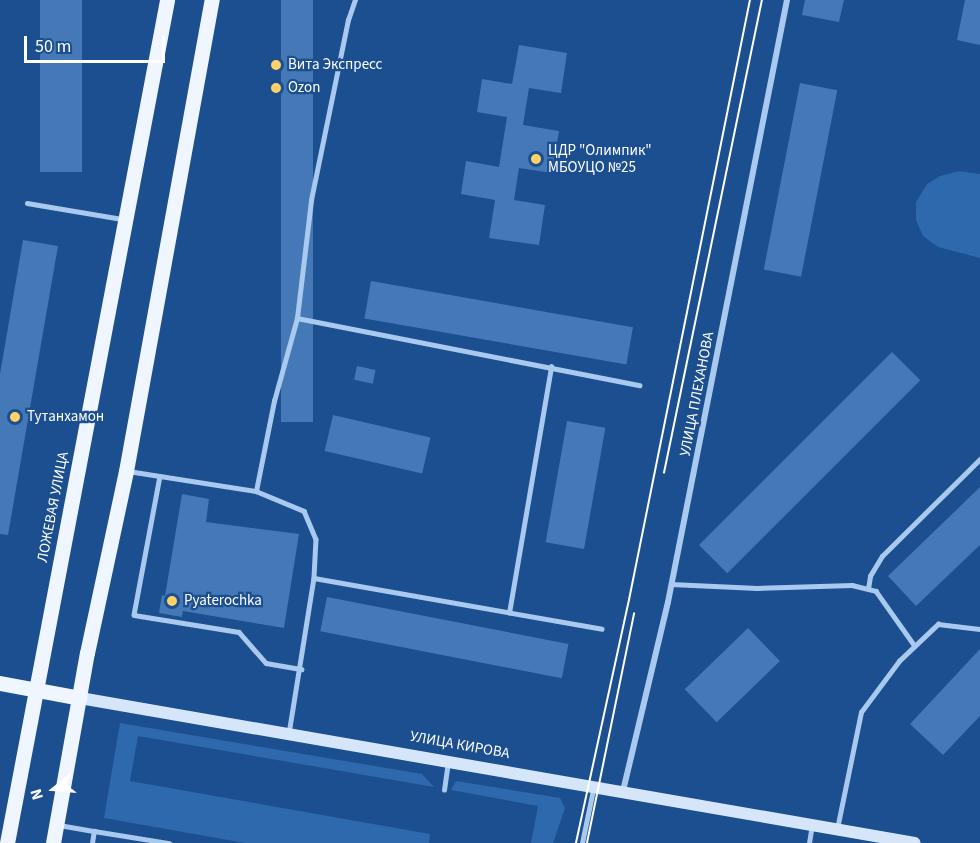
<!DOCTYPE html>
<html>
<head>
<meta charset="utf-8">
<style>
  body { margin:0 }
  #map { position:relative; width:980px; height:843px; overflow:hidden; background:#1b4f8f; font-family:"Source Sans 3",sans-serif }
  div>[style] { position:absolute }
  .green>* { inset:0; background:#2e69ad }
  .building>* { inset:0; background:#4478b7; transform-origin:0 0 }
  .service>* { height:4.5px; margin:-2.25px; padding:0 2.25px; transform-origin:2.25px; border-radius:2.25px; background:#a9c9ee }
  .minor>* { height:6px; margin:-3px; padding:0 3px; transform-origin:3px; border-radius:3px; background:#a9c9ee }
  .secondary>* { height:12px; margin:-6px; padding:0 6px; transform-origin:6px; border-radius:6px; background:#d6e6fa }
  .primary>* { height:15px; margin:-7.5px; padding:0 7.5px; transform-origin:7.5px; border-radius:7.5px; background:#f0f6ff }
  .tram>* { height:1.5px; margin:-0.75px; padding:0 0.75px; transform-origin:0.75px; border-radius:0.75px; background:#fff }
  .dots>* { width:16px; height:16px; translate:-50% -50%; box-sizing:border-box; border:3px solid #1b4f8f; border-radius:50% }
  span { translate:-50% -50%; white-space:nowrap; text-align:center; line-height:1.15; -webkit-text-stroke:4.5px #1b4f8f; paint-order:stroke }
  .poi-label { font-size:15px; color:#fff }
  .left { translate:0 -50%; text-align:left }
  .street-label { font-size:15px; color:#fff }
  .north { position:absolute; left:24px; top:759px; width:60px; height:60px; -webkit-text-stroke:4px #1b4f8f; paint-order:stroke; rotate:253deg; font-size:16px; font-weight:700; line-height:24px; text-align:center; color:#fff }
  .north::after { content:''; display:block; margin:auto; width:21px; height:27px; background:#fff; clip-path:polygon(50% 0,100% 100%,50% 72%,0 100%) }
  .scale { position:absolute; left:24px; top:36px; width:141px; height:27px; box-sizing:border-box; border:3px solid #fff; border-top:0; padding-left:8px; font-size:18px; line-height:21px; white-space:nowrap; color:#fff; -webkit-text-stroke:4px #1b4f8f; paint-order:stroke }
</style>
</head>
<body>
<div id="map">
  <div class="green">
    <i style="clip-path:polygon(959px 171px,980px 174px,980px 258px,938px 247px,923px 236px,916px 220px,916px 202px,927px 184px,940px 176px)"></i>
    <i style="clip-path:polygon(120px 723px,422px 774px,434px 787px,138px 736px,130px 781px,430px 834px,429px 843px,245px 843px,104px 818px)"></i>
    <i style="clip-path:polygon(456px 781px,560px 798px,565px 808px,553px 843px,531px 843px,538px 806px,451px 790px)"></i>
  </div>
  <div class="building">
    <i style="left:40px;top:0;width:42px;height:172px"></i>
    <i style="left:281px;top:0;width:32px;height:422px"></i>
    <i style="clip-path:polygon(805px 0,844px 0,839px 22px,802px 15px)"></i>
    <i style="clip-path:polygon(965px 0,980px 0,980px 45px,957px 40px)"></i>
    <i style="clip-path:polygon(519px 45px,567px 53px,561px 93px,529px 88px,523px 125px,559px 131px,552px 173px,519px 168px,514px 200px,545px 205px,539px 245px,489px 238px,495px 200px,461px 194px,466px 161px,499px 167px,507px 117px,477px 112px,482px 79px,512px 84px)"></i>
    <i style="left:800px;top:83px;width:38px;height:190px;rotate:11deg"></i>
    <i style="clip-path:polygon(23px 240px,58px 246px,8px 535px,0 534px,0 374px)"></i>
    <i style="left:371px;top:281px;width:266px;height:38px;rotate:10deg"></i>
    <i style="left:892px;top:352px;width:40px;height:273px;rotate:45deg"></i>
    <i style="left:357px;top:366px;width:19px;height:14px;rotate:12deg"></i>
    <i style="left:333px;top:415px;width:100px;height:37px;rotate:13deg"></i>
    <i style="left:567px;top:421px;width:39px;height:123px;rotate:10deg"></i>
    <i style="clip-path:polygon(980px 487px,980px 545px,916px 606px,888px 576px)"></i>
    <i style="clip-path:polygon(182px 494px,209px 499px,206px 522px,299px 534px,284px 628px,183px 611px,182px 617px,159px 613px,162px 595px,165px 596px)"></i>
    <i style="left:327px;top:597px;width:246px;height:35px;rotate:11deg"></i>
    <i style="left:748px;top:628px;width:46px;height:88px;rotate:46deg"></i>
    <i style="clip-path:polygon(980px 649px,980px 716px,943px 755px,910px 724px)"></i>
  </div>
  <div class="service">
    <i style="left:27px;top:203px;width:96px;rotate:9.6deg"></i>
    <i style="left:297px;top:318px;width:349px;rotate:11.1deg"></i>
    <i style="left:128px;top:471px;width:130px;rotate:8.9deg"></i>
    <i style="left:256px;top:491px;width:52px;rotate:22.6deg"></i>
    <i style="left:304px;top:511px;width:30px;rotate:67deg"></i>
    <i style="left:316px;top:539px;width:39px;rotate:93deg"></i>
    <i style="left:314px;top:578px;width:158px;rotate:99.1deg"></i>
    <i style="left:160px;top:476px;width:141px;rotate:100.6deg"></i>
    <i style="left:134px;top:615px;width:106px;rotate:9.2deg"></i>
    <i style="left:239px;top:632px;width:41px;rotate:48.9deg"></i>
    <i style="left:266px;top:663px;width:36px;rotate:10deg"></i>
    <i style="left:256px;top:491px;width:92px;rotate:-78.7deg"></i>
    <i style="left:274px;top:401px;width:86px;rotate:-74.5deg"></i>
    <i style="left:297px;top:318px;width:119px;rotate:-83.2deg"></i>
    <i style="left:311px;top:200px;width:184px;rotate:-78.4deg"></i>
    <i style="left:348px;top:20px;width:21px;rotate:-71deg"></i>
    <i style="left:314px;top:578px;width:292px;rotate:10deg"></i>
    <i style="left:671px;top:584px;width:86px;rotate:2.7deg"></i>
    <i style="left:757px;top:588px;width:95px;rotate:-1.8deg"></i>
    <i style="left:852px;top:585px;width:25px;rotate:14deg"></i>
    <i style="left:876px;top:591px;width:67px;rotate:54.7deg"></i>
    <i style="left:868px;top:589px;width:13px;rotate:-81deg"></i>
    <i style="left:870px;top:576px;width:23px;rotate:-59deg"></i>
    <i style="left:882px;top:556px;width:138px;rotate:-44.7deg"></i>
    <i style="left:509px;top:613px;width:250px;rotate:-80.3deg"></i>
    <i style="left:444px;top:790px;width:27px;rotate:-82deg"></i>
    <i style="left:59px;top:825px;width:36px;rotate:10deg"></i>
    <i style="left:837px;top:829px;width:119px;rotate:-78.4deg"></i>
    <i style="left:861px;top:712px;width:64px;rotate:-53.3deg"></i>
    <i style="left:899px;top:661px;width:54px;rotate:-43.5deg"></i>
    <i style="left:938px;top:624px;width:42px;rotate:6.8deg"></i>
    <i style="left:92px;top:843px;width:12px;rotate:-81deg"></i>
    <i style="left:94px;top:831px;width:76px;rotate:9.1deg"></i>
    <i style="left:582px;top:843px;width:54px;rotate:-78.3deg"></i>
    <i style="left:809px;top:843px;width:18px;rotate:-81deg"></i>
  </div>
  <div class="minor">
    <i style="left:623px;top:791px;width:194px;rotate:-76.6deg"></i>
    <i style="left:668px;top:602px;width:614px;rotate:-78.82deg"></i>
  </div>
  <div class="secondary">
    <i style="left:80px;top:698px;width:847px;rotate:9.85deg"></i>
  </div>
  <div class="primary">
    <i style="left:0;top:683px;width:81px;rotate:10.6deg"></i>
    <i style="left:7px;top:843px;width:858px;rotate:-79.25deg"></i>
    <i style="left:53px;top:843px;width:193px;rotate:-79.9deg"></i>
    <i style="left:87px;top:653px;width:186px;rotate:-77.9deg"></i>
    <i style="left:126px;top:471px;width:479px;rotate:-79.7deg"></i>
  </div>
  <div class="tram">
    <i style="left:664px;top:473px;width:483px;rotate:-78.3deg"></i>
    <i style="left:576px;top:843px;width:249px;rotate:-77.7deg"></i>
    <i style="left:629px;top:600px;width:612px;rotate:-78.6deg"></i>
    <i style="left:587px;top:843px;width:234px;rotate:-78.4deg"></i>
  </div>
  <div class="dots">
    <i style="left:276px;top:65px;background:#ffd166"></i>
    <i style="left:276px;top:88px;background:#ffd166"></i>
    <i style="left:536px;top:159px;background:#ffd166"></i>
    <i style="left:15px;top:417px;background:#ffd166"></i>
    <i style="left:172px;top:601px;background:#ffd166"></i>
  </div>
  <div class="poi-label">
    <span class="left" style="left:288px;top:65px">Вита Экспресс</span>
    <span class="left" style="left:288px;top:88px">Ozon</span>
    <span class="left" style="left:548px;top:159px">ЦДР "Олимпик"<br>МБОУЦО №25</span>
    <span class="left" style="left:27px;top:417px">Тутанхамон</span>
    <span class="left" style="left:184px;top:601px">Pyaterochka</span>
  </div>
  <div class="street-label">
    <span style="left:697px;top:394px;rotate:-79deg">УЛИЦА ПЛЕХАНОВА</span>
    <span style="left:53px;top:507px;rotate:-79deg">ЛОЖЕВАЯ УЛИЦА</span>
    <span style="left:460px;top:745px;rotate:10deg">УЛИЦА КИРОВА</span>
  </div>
  <div class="north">N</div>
  <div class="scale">50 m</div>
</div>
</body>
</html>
